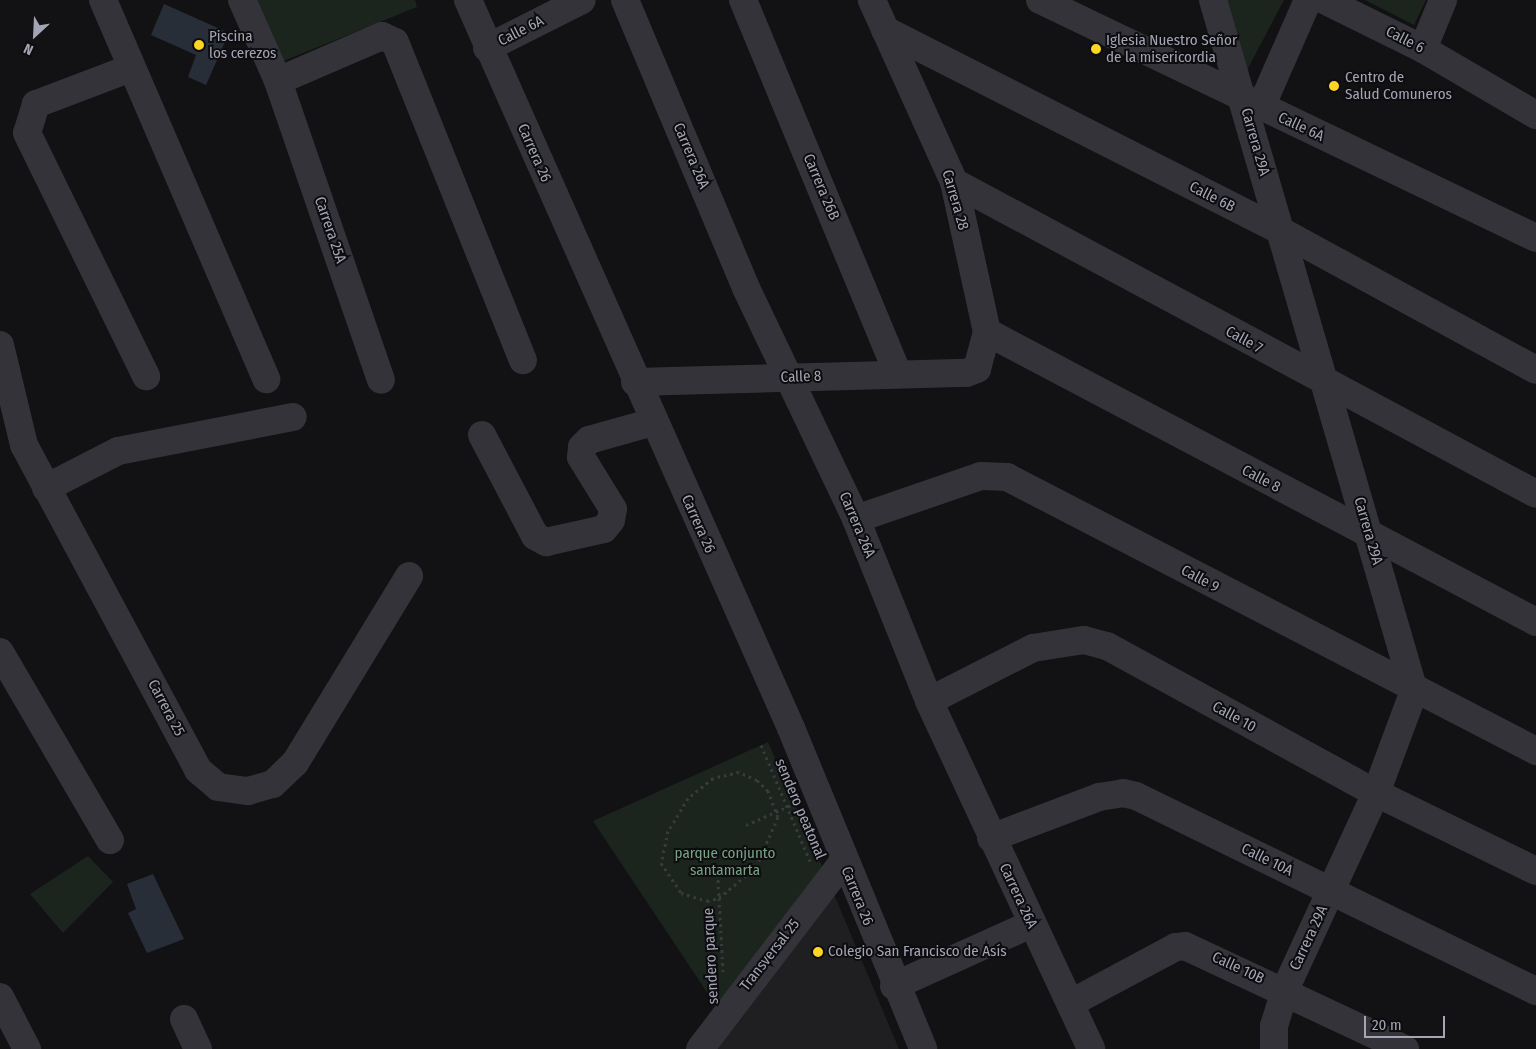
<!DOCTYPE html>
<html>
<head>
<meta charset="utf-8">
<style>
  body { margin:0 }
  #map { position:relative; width:1536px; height:1049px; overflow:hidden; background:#121214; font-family:"Fira Sans Condensed",sans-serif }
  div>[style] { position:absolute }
  .built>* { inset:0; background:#1f1e21 }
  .green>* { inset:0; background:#1c241e }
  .water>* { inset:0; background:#282e38 }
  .path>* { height:3px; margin-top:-1.5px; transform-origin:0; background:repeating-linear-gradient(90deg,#393a40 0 2.5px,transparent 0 6.5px) }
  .minor>* { height:28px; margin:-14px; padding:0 14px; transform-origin:14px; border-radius:14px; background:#333339 }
  .dots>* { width:14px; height:14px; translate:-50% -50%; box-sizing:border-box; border:2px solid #0d0d0f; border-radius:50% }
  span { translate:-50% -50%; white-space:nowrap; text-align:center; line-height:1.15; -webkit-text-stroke:4px #0d0d0f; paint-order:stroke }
  .street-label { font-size:15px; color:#a3a5b5 }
  .poi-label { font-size:15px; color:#a3a5b5 }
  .left { translate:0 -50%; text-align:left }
  .park-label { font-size:15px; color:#78a282 }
  .north { position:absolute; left:10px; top:10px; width:50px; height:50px; -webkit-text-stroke:4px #0d0d0f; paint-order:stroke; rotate:205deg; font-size:14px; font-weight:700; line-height:20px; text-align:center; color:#a3a5b5 }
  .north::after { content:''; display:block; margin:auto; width:18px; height:22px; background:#a3a5b5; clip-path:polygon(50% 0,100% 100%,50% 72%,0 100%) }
  .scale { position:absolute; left:1364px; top:1016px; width:81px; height:22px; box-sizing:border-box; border:2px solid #a3a5b5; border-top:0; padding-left:6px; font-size:15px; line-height:18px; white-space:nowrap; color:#a3a5b5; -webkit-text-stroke:4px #0d0d0f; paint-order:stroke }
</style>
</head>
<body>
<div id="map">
  <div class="built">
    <i style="clip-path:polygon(828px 880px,899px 1049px,710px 1049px)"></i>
  </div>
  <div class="green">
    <i style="clip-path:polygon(250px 0,415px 0,417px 7px,276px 64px)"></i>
    <i style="clip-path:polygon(1226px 0,1284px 0,1246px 72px)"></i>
    <i style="clip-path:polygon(1365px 0,1426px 0,1414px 25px)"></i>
    <i style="clip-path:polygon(768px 742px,828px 880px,728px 1024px,593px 821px)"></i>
    <i style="clip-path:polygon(88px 856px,113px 882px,63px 933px,30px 894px)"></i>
  </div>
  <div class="water">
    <i style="clip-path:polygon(164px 4px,229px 33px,206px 85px,188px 77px,196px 55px,151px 35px)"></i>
    <i style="clip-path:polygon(153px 874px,184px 939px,147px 953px,128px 913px,136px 909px,127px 884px)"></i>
  </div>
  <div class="path">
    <i style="left:761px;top:745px;width:126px;rotate:67.1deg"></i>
    <i style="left:746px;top:825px;width:49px;rotate:-24deg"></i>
    <i style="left:717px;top:867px;width:31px;rotate:86deg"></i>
    <i style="left:719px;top:898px;width:48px;rotate:-40deg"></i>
    <i style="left:756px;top:867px;width:55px;rotate:-66.3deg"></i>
    <i style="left:778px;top:817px;width:28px;rotate:-111deg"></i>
    <i style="left:768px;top:791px;width:16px;rotate:-135deg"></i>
    <i style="left:757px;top:780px;width:20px;rotate:-156deg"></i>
    <i style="left:739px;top:772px;width:27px;rotate:167deg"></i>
    <i style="left:713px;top:778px;width:32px;rotate:141deg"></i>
    <i style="left:688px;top:798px;width:39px;rotate:121deg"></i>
    <i style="left:668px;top:831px;width:33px;rotate:102deg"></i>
    <i style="left:661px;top:863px;width:36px;rotate:56deg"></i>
    <i style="left:681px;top:893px;width:27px;rotate:17deg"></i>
    <i style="left:707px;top:901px;width:12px;rotate:-14deg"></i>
    <i style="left:719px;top:898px;width:74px;rotate:86.9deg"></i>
  </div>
  <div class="minor">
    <i style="left:103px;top:0;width:413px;rotate:66.7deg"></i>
    <i style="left:242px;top:0;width:89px;rotate:66deg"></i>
    <i style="left:278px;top:81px;width:316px;rotate:71deg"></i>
    <i style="left:468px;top:0;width:796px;rotate:66.07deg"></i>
    <i style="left:791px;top:728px;width:347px;rotate:67.6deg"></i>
    <i style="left:625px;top:0;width:312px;rotate:67.2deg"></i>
    <i style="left:746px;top:288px;width:256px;rotate:64.5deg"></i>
    <i style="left:856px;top:519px;width:196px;rotate:68.1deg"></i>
    <i style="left:929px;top:701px;width:384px;rotate:65deg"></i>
    <i style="left:743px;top:0;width:405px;rotate:67.5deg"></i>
    <i style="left:1040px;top:0;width:550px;rotate:25.63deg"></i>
    <i style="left:1213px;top:0;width:720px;rotate:73.78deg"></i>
    <i style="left:1414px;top:691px;width:109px;rotate:110.4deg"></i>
    <i style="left:1376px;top:793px;width:217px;rotate:114.8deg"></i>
    <i style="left:1285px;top:990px;width:38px;rotate:107deg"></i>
    <i style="left:1274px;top:1026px;width:23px;rotate:90deg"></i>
    <i style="left:1324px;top:0;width:110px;rotate:26.3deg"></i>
    <i style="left:1423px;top:49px;width:131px;rotate:30.3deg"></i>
    <i style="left:885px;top:30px;width:444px;rotate:26.9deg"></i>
    <i style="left:1281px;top:231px;width:290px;rotate:28.6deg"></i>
    <i style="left:487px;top:48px;width:106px;rotate:-26.8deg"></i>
    <i style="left:1423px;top:49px;width:53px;rotate:-67.8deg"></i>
    <i style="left:131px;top:68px;width:102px;rotate:159.2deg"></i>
    <i style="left:36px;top:104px;width:30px;rotate:107deg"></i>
    <i style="left:27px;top:133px;width:271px;rotate:63.9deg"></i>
    <i style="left:278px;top:81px;width:113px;rotate:-23.4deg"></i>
    <i style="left:382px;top:36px;width:14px;rotate:25deg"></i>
    <i style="left:395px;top:42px;width:343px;rotate:68.1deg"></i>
    <i style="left:1261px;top:107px;width:117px;rotate:-66.3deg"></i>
    <i style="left:954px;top:182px;width:660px;rotate:28.19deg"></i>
    <i style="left:987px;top:332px;width:621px;rotate:27.84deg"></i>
    <i style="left:0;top:345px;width:103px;rotate:76.5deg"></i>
    <i style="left:24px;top:445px;width:369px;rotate:61.8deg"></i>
    <i style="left:198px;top:770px;width:26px;rotate:40deg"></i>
    <i style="left:218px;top:787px;width:30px;rotate:8deg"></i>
    <i style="left:248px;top:791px;width:26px;rotate:-16deg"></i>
    <i style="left:273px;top:784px;width:30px;rotate:-44deg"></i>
    <i style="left:295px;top:763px;width:219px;rotate:-58.6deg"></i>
    <i style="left:635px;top:382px;width:331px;rotate:-1.6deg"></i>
    <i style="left:966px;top:373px;width:12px;rotate:-20deg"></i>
    <i style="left:977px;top:369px;width:38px;rotate:-75deg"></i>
    <i style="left:987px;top:332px;width:154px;rotate:-102.4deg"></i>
    <i style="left:954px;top:182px;width:200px;rotate:-114.3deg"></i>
    <i style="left:482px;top:435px;width:114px;rotate:62.3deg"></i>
    <i style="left:535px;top:536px;width:13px;rotate:29deg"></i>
    <i style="left:546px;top:542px;width:59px;rotate:-12.6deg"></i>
    <i style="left:604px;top:529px;width:11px;rotate:-52deg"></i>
    <i style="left:611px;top:520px;width:11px;rotate:-80deg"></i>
    <i style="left:613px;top:509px;width:61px;rotate:-121.6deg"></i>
    <i style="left:581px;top:457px;width:10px;rotate:-84deg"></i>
    <i style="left:582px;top:447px;width:10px;rotate:-45deg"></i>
    <i style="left:589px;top:440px;width:66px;rotate:-15.7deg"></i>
    <i style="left:46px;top:488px;width:81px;rotate:-27.2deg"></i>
    <i style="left:118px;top:451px;width:178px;rotate:-11deg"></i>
    <i style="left:856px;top:519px;width:132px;rotate:-19deg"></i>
    <i style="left:981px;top:476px;width:26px;rotate:2deg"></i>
    <i style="left:1007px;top:477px;width:596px;rotate:27.38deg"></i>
    <i style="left:0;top:652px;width:218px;rotate:59.7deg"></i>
    <i style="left:929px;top:701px;width:117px;rotate:-27deg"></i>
    <i style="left:1033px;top:648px;width:52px;rotate:-8.9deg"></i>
    <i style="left:1084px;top:640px;width:24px;rotate:15deg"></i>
    <i style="left:1107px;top:646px;width:307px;rotate:28.7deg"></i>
    <i style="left:1376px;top:793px;width:178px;rotate:26deg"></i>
    <i style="left:991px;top:838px;width:116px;rotate:-20.8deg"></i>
    <i style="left:1099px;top:797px;width:24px;rotate:-9deg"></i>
    <i style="left:1123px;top:793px;width:13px;rotate:13deg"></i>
    <i style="left:1136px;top:796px;width:445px;rotate:26deg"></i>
    <i style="left:894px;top:986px;width:150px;rotate:-24.3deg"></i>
    <i style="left:0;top:997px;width:59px;rotate:62.6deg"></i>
    <i style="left:1071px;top:1003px;width:119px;rotate:-28.1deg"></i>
    <i style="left:1176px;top:947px;width:9px;rotate:-6deg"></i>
    <i style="left:1185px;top:946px;width:243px;rotate:25.1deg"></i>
    <i style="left:184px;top:1019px;width:33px;rotate:65deg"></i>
    <i style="left:700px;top:1049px;width:235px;rotate:-52.6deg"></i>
  </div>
  <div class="dots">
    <i style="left:199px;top:45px;background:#fcd622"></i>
    <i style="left:1096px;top:49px;background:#fcd622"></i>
    <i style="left:1334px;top:86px;background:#fcd622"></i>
    <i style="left:818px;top:952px;background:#fcd622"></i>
  </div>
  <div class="street-label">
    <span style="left:521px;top:31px;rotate:-27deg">Calle 6A</span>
    <span style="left:1405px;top:40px;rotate:27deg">Calle 6</span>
    <span style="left:1301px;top:127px;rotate:25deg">Calle 6A</span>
    <span style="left:1255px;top:142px;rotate:74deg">Carrera 29A</span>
    <span style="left:534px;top:153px;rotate:66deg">Carrera 26</span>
    <span style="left:691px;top:156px;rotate:67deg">Carrera 26A</span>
    <span style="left:821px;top:187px;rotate:67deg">Carrera 26B</span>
    <span style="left:1212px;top:197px;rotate:27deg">Calle 6B</span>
    <span style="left:955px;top:200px;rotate:74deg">Carrera 28</span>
    <span style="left:330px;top:230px;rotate:71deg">Carrera 25A</span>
    <span style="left:1244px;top:340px;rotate:29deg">Calle 7</span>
    <span style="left:801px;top:377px;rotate:-2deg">Calle 8</span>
    <span style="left:1261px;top:479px;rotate:28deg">Calle 8</span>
    <span style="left:698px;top:524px;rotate:66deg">Carrera 26</span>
    <span style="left:857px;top:525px;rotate:67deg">Carrera 26A</span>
    <span style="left:1368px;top:531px;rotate:74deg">Carrera 29A</span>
    <span style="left:1200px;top:579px;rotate:28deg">Calle 9</span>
    <span style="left:166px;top:708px;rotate:62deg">Carrera 25</span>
    <span style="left:1234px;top:717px;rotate:29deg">Calle 10</span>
    <span style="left:800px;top:809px;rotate:67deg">sendero peatonal</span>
    <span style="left:1267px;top:860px;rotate:26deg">Calle 10A</span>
    <span style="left:857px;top:896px;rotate:68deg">Carrera 26</span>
    <span style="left:1018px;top:896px;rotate:65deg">Carrera 26A</span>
    <span style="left:1309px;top:938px;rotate:-65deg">Carrera 29A</span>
    <span style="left:770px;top:955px;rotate:-52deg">Transversal 25</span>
    <span style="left:711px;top:956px;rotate:-93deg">sendero parque</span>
    <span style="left:1238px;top:968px;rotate:25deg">Calle 10B</span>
  </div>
  <div class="poi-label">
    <span class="left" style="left:209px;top:45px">Piscina<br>los cerezos</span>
    <span class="left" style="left:1106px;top:49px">Iglesia Nuestro Señor<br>de la misericordia</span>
    <span class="left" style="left:1345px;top:86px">Centro de<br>Salud Comuneros</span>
    <span class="left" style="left:828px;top:952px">Colegio San Francisco de Asís</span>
  </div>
  <div class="park-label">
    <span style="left:725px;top:862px">parque conjunto<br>santamarta</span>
  </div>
  <div class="north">N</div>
  <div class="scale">20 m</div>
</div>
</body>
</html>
